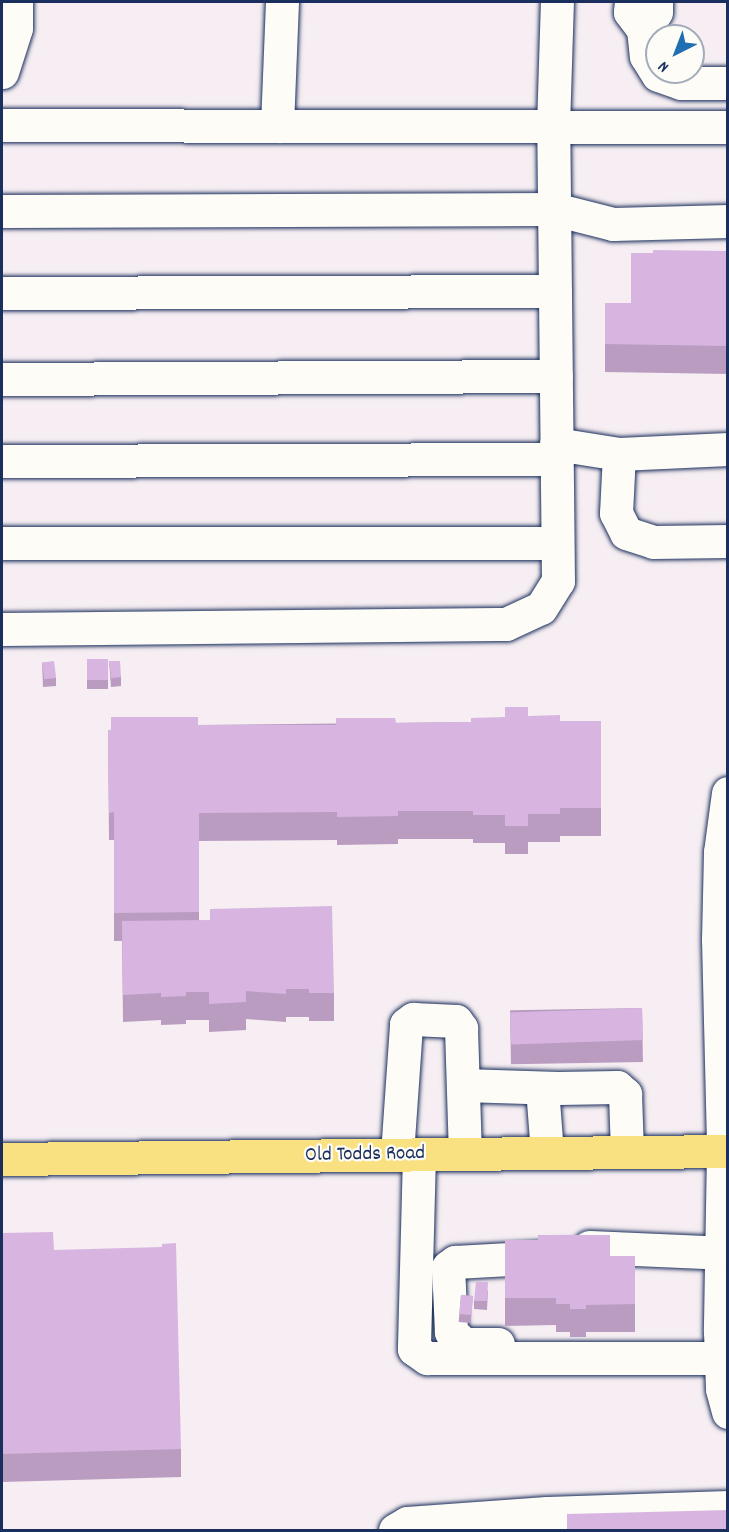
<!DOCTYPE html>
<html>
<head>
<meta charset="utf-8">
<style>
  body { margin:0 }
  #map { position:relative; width:729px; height:1532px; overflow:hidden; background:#f6eef2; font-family:Dekko,sans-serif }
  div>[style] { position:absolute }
  .roads { filter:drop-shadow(0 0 2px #1b2f5e) drop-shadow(0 0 2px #1b2f5e) }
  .minor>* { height:33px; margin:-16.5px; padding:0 16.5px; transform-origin:16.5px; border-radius:16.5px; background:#fdfcf7 }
  .major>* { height:33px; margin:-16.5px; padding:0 16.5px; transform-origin:16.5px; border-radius:16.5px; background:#f9e181 }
  .wall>* { inset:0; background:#ba9cc1; transform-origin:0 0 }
  .building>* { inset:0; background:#d8b5e0; transform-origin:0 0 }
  span { translate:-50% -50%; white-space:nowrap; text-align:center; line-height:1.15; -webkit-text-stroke:4.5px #fdfcf7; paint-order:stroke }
  .street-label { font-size:21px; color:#1b2f5e }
  .frame { position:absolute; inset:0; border:3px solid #1b2f5e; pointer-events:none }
  .north { position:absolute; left:645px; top:24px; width:60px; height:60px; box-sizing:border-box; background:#fdfcf7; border:2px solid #a3aaba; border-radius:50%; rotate:222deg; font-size:16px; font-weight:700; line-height:24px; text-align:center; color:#1b2f5e }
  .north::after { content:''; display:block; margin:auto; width:21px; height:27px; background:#1f6fb2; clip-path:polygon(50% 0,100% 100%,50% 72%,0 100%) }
</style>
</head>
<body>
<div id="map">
  <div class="roads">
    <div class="minor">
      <i style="left:631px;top:2px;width:10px;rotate:96deg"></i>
      <i style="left:630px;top:12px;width:21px;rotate:53deg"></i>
      <i style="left:643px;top:29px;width:27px;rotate:84deg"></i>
      <i style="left:646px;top:56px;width:22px;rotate:58deg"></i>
      <i style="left:658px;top:75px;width:24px;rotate:19deg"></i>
      <i style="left:681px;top:83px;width:47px"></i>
      <i style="left:643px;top:29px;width:21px;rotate:-53deg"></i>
      <i style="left:656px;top:12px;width:10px;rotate:-90deg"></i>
      <i style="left:2px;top:72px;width:46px;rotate:-72.3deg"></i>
      <i style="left:16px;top:28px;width:26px;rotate:-90deg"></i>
      <i style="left:2px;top:125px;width:726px;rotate:0.16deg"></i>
      <i style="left:277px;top:126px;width:124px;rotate:-87.7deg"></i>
      <i style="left:2px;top:211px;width:552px;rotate:-0.21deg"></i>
      <i style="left:554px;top:209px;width:61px;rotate:14.3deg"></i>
      <i style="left:613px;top:224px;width:115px;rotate:-1.5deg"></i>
      <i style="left:2px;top:293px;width:553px;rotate:-0.21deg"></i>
      <i style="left:2px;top:379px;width:554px;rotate:-0.31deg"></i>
      <i style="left:556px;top:444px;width:64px;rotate:9deg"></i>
      <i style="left:619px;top:454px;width:59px;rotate:92.9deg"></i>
      <i style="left:616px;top:513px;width:22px;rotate:63deg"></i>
      <i style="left:626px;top:533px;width:28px;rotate:18deg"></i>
      <i style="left:653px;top:542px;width:75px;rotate:-0.8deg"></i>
      <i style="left:619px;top:454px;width:109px;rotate:-2.6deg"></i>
      <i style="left:2px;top:461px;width:555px;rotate:-0.21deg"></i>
      <i style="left:2px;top:543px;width:555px"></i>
      <i style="left:2px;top:629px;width:504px;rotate:-0.57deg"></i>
      <i style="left:506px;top:624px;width:38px;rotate:-25deg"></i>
      <i style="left:541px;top:608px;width:32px;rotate:-58deg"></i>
      <i style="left:558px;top:581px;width:454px;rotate:-90.6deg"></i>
      <i style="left:553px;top:127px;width:125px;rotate:-88.2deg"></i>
      <i style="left:728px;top:793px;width:60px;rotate:97.7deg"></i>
      <i style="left:720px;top:852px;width:87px;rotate:91.3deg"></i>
      <i style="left:718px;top:939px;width:212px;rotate:88.6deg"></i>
      <i style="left:723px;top:1151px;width:180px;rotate:91deg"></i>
      <i style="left:720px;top:1331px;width:58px;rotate:88deg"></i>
      <i style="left:722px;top:1389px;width:24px;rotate:75deg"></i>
      <i style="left:463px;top:1085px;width:95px;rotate:1.8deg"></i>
      <i style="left:558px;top:1088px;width:59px;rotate:-1deg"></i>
      <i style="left:617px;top:1087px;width:11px;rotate:41deg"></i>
      <i style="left:625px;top:1094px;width:58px;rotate:88deg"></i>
      <i style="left:542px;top:1088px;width:65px;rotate:85.6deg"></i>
      <i style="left:397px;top:1154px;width:130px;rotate:-86deg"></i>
      <i style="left:406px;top:1024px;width:9px;rotate:-36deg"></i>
      <i style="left:413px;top:1019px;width:43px;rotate:2.7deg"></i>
      <i style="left:456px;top:1021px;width:9px;rotate:54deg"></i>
      <i style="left:461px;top:1028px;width:126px;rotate:88.2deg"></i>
      <i style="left:419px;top:1154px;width:195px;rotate:91.5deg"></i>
      <i style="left:414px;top:1349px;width:16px;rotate:35deg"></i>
      <i style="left:427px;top:1358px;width:294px"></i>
      <i style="left:589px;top:1247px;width:139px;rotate:2.5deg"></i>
      <i style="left:498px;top:1344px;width:34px;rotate:180deg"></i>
      <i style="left:464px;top:1344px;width:18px;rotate:-137deg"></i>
      <i style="left:451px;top:1332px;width:65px;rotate:-92.6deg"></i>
      <i style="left:448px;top:1267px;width:9px;rotate:-36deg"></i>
      <i style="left:455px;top:1262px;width:127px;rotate:-3.2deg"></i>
      <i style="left:582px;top:1255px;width:31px;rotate:-13deg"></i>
      <i style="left:395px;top:1530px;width:14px;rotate:-30deg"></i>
      <i style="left:407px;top:1523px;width:140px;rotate:-4.1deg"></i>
      <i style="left:547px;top:1513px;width:181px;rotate:-1.9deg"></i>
    </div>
    <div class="major">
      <i style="left:2px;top:1159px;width:726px;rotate:-0.63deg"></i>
    </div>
  </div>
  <div class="wall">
    <i style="clip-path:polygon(728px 251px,728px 374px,605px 372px,605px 303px,631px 303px,653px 253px)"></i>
    <i style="left:87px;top:659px;width:21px;height:30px"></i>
    <i style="clip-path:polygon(109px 661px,121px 677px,121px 686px,111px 687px)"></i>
    <i style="clip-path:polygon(42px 662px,56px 678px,56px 686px,43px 687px)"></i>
    <i style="clip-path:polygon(528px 716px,560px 721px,601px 721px,601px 836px,560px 836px,560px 842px,528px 842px,528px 854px,505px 854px,505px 843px,473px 843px,473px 839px,398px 839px,398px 844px,337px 845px,337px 840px,199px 841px,199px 920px,334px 993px,334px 1021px,309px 1021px,309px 1017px,286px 1017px,286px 1022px,246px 1019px,246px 1030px,209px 1032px,209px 1020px,186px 1020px,186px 1024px,161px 1025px,161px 1020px,123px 1022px,122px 941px,114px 941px,114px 840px,109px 840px,108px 730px,198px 725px,471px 722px,505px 717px)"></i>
    <i style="left:642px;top:1008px;width:54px;height:132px;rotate:89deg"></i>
    <i style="clip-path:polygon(2px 1233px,54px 1250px,181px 1449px,181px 1477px,2px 1482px)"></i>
    <i style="clip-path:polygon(505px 1240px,610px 1256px,635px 1256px,635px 1332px,586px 1332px,586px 1337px,570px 1337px,570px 1332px,556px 1332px,556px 1325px,505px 1326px)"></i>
    <i style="clip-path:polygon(488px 1290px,487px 1310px,474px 1309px,474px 1301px)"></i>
    <i style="left:461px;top:1295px;width:12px;height:27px;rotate:5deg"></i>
  </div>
  <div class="building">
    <i style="clip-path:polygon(653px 250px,728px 251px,728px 346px,605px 344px,605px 303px,631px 303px,631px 253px,653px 253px)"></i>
    <i style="left:87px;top:659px;width:21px;height:21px"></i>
    <i style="left:54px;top:661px;width:17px;height:12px;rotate:83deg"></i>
    <i style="clip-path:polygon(109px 661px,120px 661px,121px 677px,111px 678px)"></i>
    <i style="clip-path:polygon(505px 707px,528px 707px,528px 716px,560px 715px,560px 721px,601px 721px,601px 808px,560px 808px,560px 814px,528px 814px,528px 826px,505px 826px,505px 815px,473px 815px,473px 811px,398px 811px,398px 816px,337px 817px,337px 812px,199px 813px,199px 912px,114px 913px,114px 812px,109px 813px,108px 730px,111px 730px,111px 717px,198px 717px,198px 725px,336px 725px,336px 718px,395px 718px,396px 723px,471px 722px,471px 718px,505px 717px)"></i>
    <i style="clip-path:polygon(332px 906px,334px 993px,309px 993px,309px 989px,286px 989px,286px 994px,246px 991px,246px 1002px,209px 1004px,209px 992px,186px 992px,186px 996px,161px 997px,161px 993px,123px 995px,122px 921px,210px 920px,210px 909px)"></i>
    <i style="left:642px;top:1008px;width:32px;height:132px;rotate:88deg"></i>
    <i style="clip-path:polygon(53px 1232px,54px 1250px,162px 1247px,162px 1244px,176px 1243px,181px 1449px,2px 1454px,2px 1233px)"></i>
    <i style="clip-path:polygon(538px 1235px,610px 1235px,610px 1256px,635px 1256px,635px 1304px,586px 1305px,586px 1309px,570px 1309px,570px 1304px,556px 1304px,556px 1298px,505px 1298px,505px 1240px,538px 1240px)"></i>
    <i style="clip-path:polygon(476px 1282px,488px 1282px,487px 1301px,474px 1301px)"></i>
    <i style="left:461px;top:1295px;width:12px;height:19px;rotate:5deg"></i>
    <i style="clip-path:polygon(728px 1510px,728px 1530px,567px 1530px,567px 1514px)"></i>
  </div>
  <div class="street-label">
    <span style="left:365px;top:1155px;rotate:-1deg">Old Todds Road</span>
  </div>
  <div class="frame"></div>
  <div class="north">N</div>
</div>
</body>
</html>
